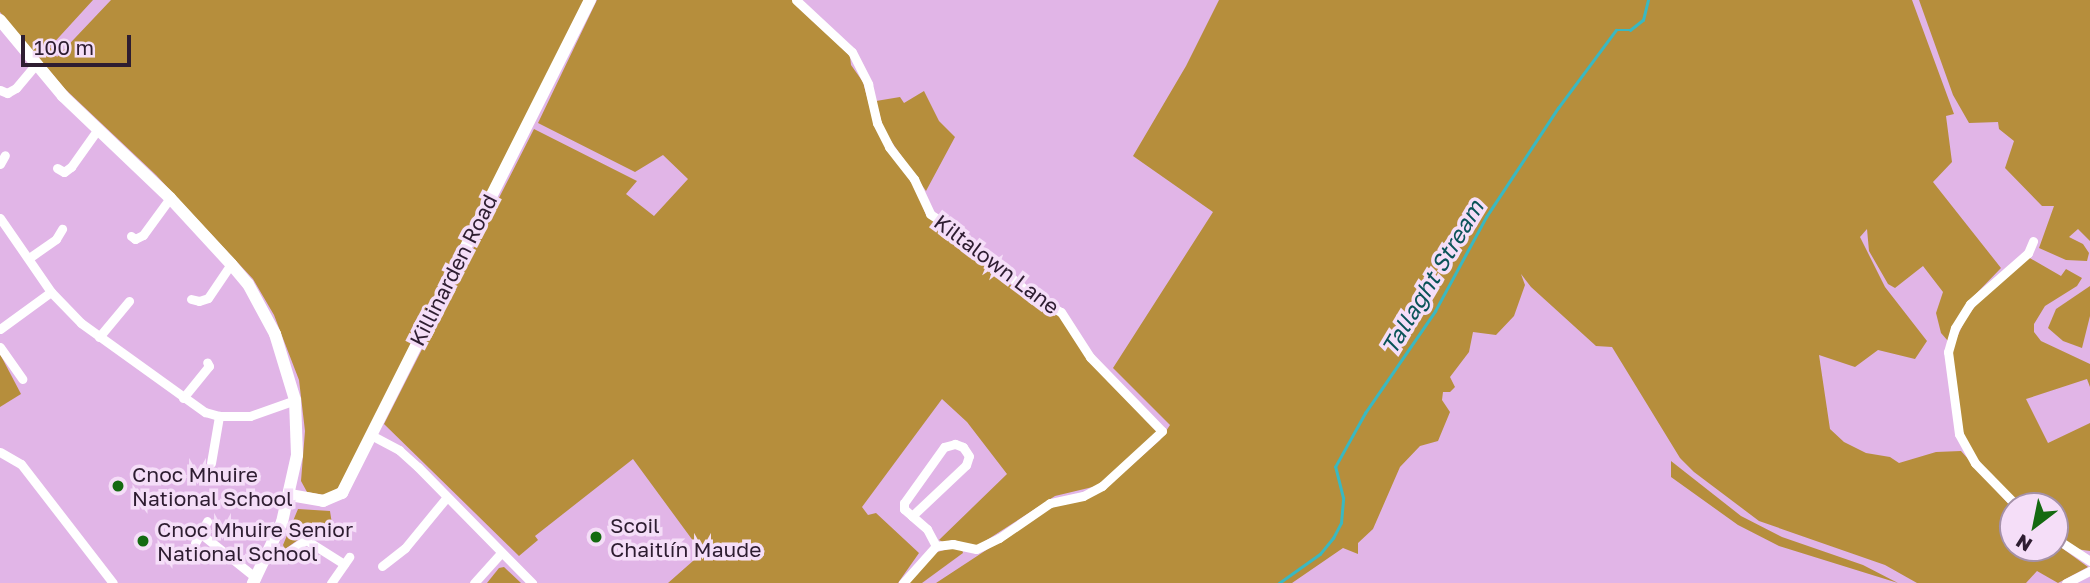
<!DOCTYPE html>
<html>
<head>
<meta charset="utf-8">
<style>
  body { margin:0 }
  #map { position:relative; width:2090px; height:583px; overflow:hidden; background:#e1b5e7; font-family:"Golos Text",sans-serif }
  div>[style] { position:absolute }
  .green>* { inset:0; background:#b68e3c }
  .stream>* { height:2.5px; margin:-1.25px; padding:0 1.25px; transform-origin:1.25px; border-radius:1.25px; background:#3ab8c1 }
  .street>* { height:9px; margin:-4.5px; padding:0 4.5px; transform-origin:4.5px; border-radius:4.5px; background:#fff }
  .secondary>* { height:12px; margin:-6px; padding:0 6px; transform-origin:6px; border-radius:6px; background:#fff }
  .dots>* { width:19px; height:19px; translate:-50% -50%; box-sizing:border-box; border:4px solid #f5def8; border-radius:50% }
  span { translate:-50% -50%; white-space:nowrap; text-align:center; line-height:1.15; -webkit-text-stroke:7px #f5def8; paint-order:stroke }
  .street-label { font-size:21px; color:#2e1d31 }
  .poi-label { font-size:21px; color:#2e1d31 }
  .left { translate:0 -50%; text-align:left }
  .water-label { font-size:23px; color:#0a5358; font-style:italic }
  .north { position:absolute; left:1999px; top:492px; width:70px; height:70px; box-sizing:border-box; background:#f5def8; border:2px solid #a591a8; border-radius:50%; rotate:212deg; font-size:19px; font-weight:700; line-height:28px; text-align:center; color:#2e1d31 }
  .north::after { content:''; display:block; margin:auto; width:24px; height:32px; background:#146a11; clip-path:polygon(50% 0,100% 100%,50% 72%,0 100%) }
  .scale { position:absolute; left:21px; top:35px; width:110px; height:32px; box-sizing:border-box; border:4px solid #2e1d31; border-top:0; padding-left:9px; font-size:21px; line-height:24px; white-space:nowrap; color:#2e1d31; -webkit-text-stroke:5px #f5def8; paint-order:stroke }
</style>
</head>
<body>
<div id="map">
  <div class="green">
    <i style="clip-path:polygon(0 0,93px 0,50px 47px,57px 57px,111px 0,584px 0,339px 489px,329px 496px,307px 492px,301px 481px,305px 431px,299px 380px,274px 315px,253px 279px,156px 175px,65px 89px,0 12px)"></i>
    <i style="clip-path:polygon(597px 0,793px 0,850px 56px,851px 65px,863px 82px,873px 119px,916px 188px,926px 215px,951px 230px,1013px 287px,1057px 313px,1161px 434px,1101px 485px,1055px 496px,976px 547px,954px 540px,943px 542px,939px 540px,1007px 474px,967px 422px,942px 399px,862px 507px,868px 515px,876px 513px,919px 553px,898px 583px,668px 583px,702px 553px,633px 459px,535px 536px,538px 540px,519px 556px,384px 424px,534px 129px,637px 181px,626px 194px,654px 216px,688px 179px,663px 155px,635px 172px,538px 123px)"></i>
    <i style="clip-path:polygon(1219px 0,1912px 0,1954px 114px,1946px 116px,1952px 162px,1933px 182px,2001px 268px,1971px 299px,1948px 341px,1941px 333px,1936px 313px,1943px 292px,1923px 266px,1895px 288px,1888px 284px,1869px 251px,1867px 229px,1860px 237px,1885px 287px,1927px 341px,1915px 359px,1878px 350px,1855px 367px,1819px 355px,1830px 429px,1844px 442px,1866px 453px,1890px 457px,1899px 463px,1936px 452px,1961px 451px,2013px 509px,2013px 548px,2055px 548px,2055px 543px,2088px 567px,2058px 583px,2037px 571px,2026px 583px,1917px 583px,1885px 565px,1759px 521px,1694px 472px,1680px 458px,1612px 347px,1596px 346px,1531px 287px,1521px 274px,1525px 285px,1514px 316px,1496px 335px,1473px 332px,1469px 352px,1450px 377px,1455px 387px,1450px 392px,1443px 392px,1442px 400px,1450px 412px,1438px 441px,1420px 446px,1400px 467px,1373px 529px,1358px 543px,1358px 554px,1343px 548px,1292px 583px,936px 583px,1052px 507px,1084px 500px,1105px 489px,1160px 440px,1170px 425px,1113px 368px,1213px 212px,1133px 156px,1186px 66px)"></i>
    <i style="clip-path:polygon(1919px 0,2090px 0,2090px 241px,2078px 229px,2069px 237px,2083px 244px,2089px 253px,2087px 261px,2066px 260px,2039px 248px,2054px 206px,2042px 206px,2005px 168px,2014px 141px,1999px 129px,1998px 122px,1969px 123px,1953px 95px)"></i>
    <i style="clip-path:polygon(924px 91px,939px 121px,955px 137px,926px 191px,884px 131px,876px 101px,900px 97px,904px 103px)"></i>
    <i style="clip-path:polygon(2028px 257px,2061px 276px,2066px 269px,2082px 278px,2077px 286px,2045px 306px,2034px 324px,2034px 332px,2041px 341px,2090px 364px,2090px 387px,2087px 379px,2026px 399px,2048px 443px,2090px 423px,2090px 551px,2076px 549px,2055px 534px,2055px 506px,2024px 506px,2014px 502px,1983px 468px,1963px 437px,1950px 357px,1952px 348px,1966px 318px,1980px 300px)"></i>
    <i style="clip-path:polygon(2090px 286px,2090px 316px,2082px 348px,2063px 341px,2048px 328px,2056px 309px)"></i>
    <i style="clip-path:polygon(0 354px,21px 394px,0 407px)"></i>
    <i style="clip-path:polygon(1671px 461px,1741px 516px,1782px 537px,1863px 565px,1898px 583px,1779px 546px,1738px 525px,1671px 477px)"></i>
    <i style="clip-path:polygon(298px 509px,330px 511px,332px 524px,313px 537px,305px 535px,285px 549px,283px 545px)"></i>
    <i style="clip-path:polygon(951px 548px,962px 549px,963px 553px,922px 583px,908px 583px,934px 553px)"></i>
    <i style="clip-path:polygon(504px 567px,521px 583px,487px 583px,499px 568px)"></i>
  </div>
  <div class="stream">
    <i style="left:1279px;top:583px;width:50px;rotate:-35.3deg"></i>
    <i style="left:1320px;top:554px;width:21px;rotate:-51deg"></i>
    <i style="left:1333px;top:538px;width:17px;rotate:-62deg"></i>
    <i style="left:1341px;top:523px;width:25px;rotate:-85deg"></i>
    <i style="left:1343px;top:498px;width:32px;rotate:-104deg"></i>
    <i style="left:1335px;top:467px;width:62px;rotate:-60.9deg"></i>
    <i style="left:1365px;top:413px;width:124px;rotate:-55.5deg"></i>
    <i style="left:1435px;top:311px;width:107px;rotate:-61.5deg"></i>
    <i style="left:1486px;top:217px;width:131px;rotate:-56.6deg"></i>
    <i style="left:1558px;top:108px;width:97px;rotate:-53.4deg"></i>
    <i style="left:1616px;top:30px;width:14px"></i>
    <i style="left:1630px;top:30px;width:16px;rotate:-38deg"></i>
    <i style="left:1643px;top:20px;width:21px;rotate:-76deg"></i>
  </div>
  <div class="street">
    <i style="left:796px;top:0;width:76px;rotate:42.9deg"></i>
    <i style="left:852px;top:52px;width:36px;rotate:63deg"></i>
    <i style="left:868px;top:84px;width:40px;rotate:77deg"></i>
    <i style="left:877px;top:123px;width:27px;rotate:63deg"></i>
    <i style="left:889px;top:147px;width:41px;rotate:52deg"></i>
    <i style="left:914px;top:179px;width:38px;rotate:65deg"></i>
    <i style="left:930px;top:214px;width:38px;rotate:33deg"></i>
    <i style="left:962px;top:235px;width:89px;rotate:40.9deg"></i>
    <i style="left:1029px;top:293px;width:37px;rotate:31deg"></i>
    <i style="left:1061px;top:312px;width:54px;rotate:57.2deg"></i>
    <i style="left:1090px;top:357px;width:103px;rotate:45.8deg"></i>
    <i style="left:1162px;top:431px;width:81px;rotate:137.5deg"></i>
    <i style="left:1102px;top:486px;width:21px;rotate:152deg"></i>
    <i style="left:1083px;top:496px;width:34px;rotate:168deg"></i>
    <i style="left:1050px;top:503px;width:62px;rotate:145.5deg"></i>
    <i style="left:999px;top:538px;width:25px;rotate:154deg"></i>
    <i style="left:976px;top:549px;width:24px;rotate:-168deg"></i>
    <i style="left:953px;top:544px;width:17px;rotate:173deg"></i>
    <i style="left:936px;top:546px;width:50px;rotate:131.7deg"></i>
    <i style="left:0;top:90px;width:8px;rotate:23deg"></i>
    <i style="left:7px;top:93px;width:10px;rotate:-29deg"></i>
    <i style="left:16px;top:88px;width:31px;rotate:-50deg"></i>
    <i style="left:0;top:164px;width:10px;rotate:-61deg"></i>
    <i style="left:57px;top:168px;width:8px;rotate:30deg"></i>
    <i style="left:64px;top:172px;width:9px;rotate:-36deg"></i>
    <i style="left:71px;top:167px;width:47px;rotate:-54.6deg"></i>
    <i style="left:0;top:218px;width:90px;rotate:55.4deg"></i>
    <i style="left:51px;top:292px;width:43px;rotate:45.9deg"></i>
    <i style="left:81px;top:323px;width:153px;rotate:35.7deg"></i>
    <i style="left:205px;top:412px;width:15px;rotate:16deg"></i>
    <i style="left:219px;top:416px;width:31px"></i>
    <i style="left:250px;top:416px;width:48px;rotate:-19.6deg"></i>
    <i style="left:131px;top:236px;width:5px;rotate:37deg"></i>
    <i style="left:135px;top:239px;width:9px;rotate:-27deg"></i>
    <i style="left:143px;top:235px;width:46px;rotate:-53.9deg"></i>
    <i style="left:29px;top:258px;width:33px;rotate:-35deg"></i>
    <i style="left:56px;top:239px;width:12px;rotate:-59deg"></i>
    <i style="left:191px;top:299px;width:8px;rotate:14deg"></i>
    <i style="left:199px;top:301px;width:9px;rotate:-18deg"></i>
    <i style="left:208px;top:298px;width:41px;rotate:-55.9deg"></i>
    <i style="left:0;top:329px;width:63px;rotate:-36deg"></i>
    <i style="left:99px;top:337px;width:47px;rotate:-50.2deg"></i>
    <i style="left:0;top:347px;width:39px;rotate:55deg"></i>
    <i style="left:183px;top:398px;width:41px;rotate:-50.9deg"></i>
    <i style="left:209px;top:366px;width:4px;rotate:-117deg"></i>
    <i style="left:371px;top:435px;width:32px;rotate:28deg"></i>
    <i style="left:399px;top:450px;width:25px;rotate:42deg"></i>
    <i style="left:418px;top:467px;width:163px;rotate:45.5deg"></i>
    <i style="left:0;top:452px;width:24px;rotate:30deg"></i>
    <i style="left:21px;top:464px;width:150px;rotate:52.3deg"></i>
    <i style="left:211px;top:463px;width:48px;rotate:-80.3deg"></i>
    <i style="left:2017px;top:506px;width:60px;rotate:-134.3deg"></i>
    <i style="left:1975px;top:463px;width:33px;rotate:-119deg"></i>
    <i style="left:1959px;top:434px;width:83px;rotate:-97.6deg"></i>
    <i style="left:1948px;top:352px;width:25px;rotate:-74deg"></i>
    <i style="left:1955px;top:328px;width:28px;rotate:-58deg"></i>
    <i style="left:1970px;top:304px;width:77px;rotate:-41.3deg"></i>
    <i style="left:2028px;top:253px;width:13px;rotate:-67deg"></i>
    <i style="left:912px;top:516px;width:74px;rotate:-43.4deg"></i>
    <i style="left:966px;top:465px;width:9px;rotate:-72deg"></i>
    <i style="left:969px;top:456px;width:11px;rotate:-124deg"></i>
    <i style="left:963px;top:447px;width:9px;rotate:-159deg"></i>
    <i style="left:955px;top:444px;width:11px;rotate:165deg"></i>
    <i style="left:944px;top:447px;width:69px;rotate:125.5deg"></i>
    <i style="left:904px;top:503px;width:6px;rotate:90deg"></i>
    <i style="left:904px;top:509px;width:11px;rotate:41deg"></i>
    <i style="left:912px;top:516px;width:20px;rotate:41deg"></i>
    <i style="left:927px;top:529px;width:19px;rotate:62deg"></i>
    <i style="left:200px;top:533px;width:72px;rotate:38.8deg"></i>
    <i style="left:2055px;top:538px;width:42px;rotate:33.3deg"></i>
    <i style="left:195px;top:543px;width:25px;rotate:-61deg"></i>
    <i style="left:269px;top:550px;width:16px;rotate:14deg"></i>
    <i style="left:285px;top:554px;width:25px;rotate:-34deg"></i>
    <i style="left:306px;top:540px;width:45px;rotate:32.3deg"></i>
    <i style="left:382px;top:566px;width:29px;rotate:-38deg"></i>
    <i style="left:405px;top:548px;width:65px;rotate:-50.6deg"></i>
    <i style="left:331px;top:583px;width:32px;rotate:-55deg"></i>
    <i style="left:474px;top:583px;width:40px;rotate:-48deg"></i>
    <i style="left:2066px;top:583px;width:27px;rotate:-27deg"></i>
  </div>
  <div class="secondary">
    <i style="left:0;top:20px;width:99px;rotate:50.3deg"></i>
    <i style="left:63px;top:96px;width:148px;rotate:43.6deg"></i>
    <i style="left:170px;top:198px;width:90px;rotate:47.3deg"></i>
    <i style="left:231px;top:264px;width:26px;rotate:50deg"></i>
    <i style="left:248px;top:284px;width:57px;rotate:61.6deg"></i>
    <i style="left:275px;top:334px;width:69px;rotate:73.1deg"></i>
    <i style="left:295px;top:400px;width:55px;rotate:87.9deg"></i>
    <i style="left:297px;top:455px;width:69px;rotate:102.6deg"></i>
    <i style="left:282px;top:522px;width:68px;rotate:115.4deg"></i>
    <i style="left:290px;top:495px;width:34px;rotate:10deg"></i>
    <i style="left:323px;top:501px;width:21px;rotate:-23deg"></i>
    <i style="left:342px;top:493px;width:552px;rotate:-63.3deg"></i>
  </div>
  <div class="dots">
    <i style="left:118px;top:486px;background:#146a11"></i>
    <i style="left:596px;top:537px;background:#146a11"></i>
    <i style="left:143px;top:541px;background:#146a11"></i>
  </div>
  <div class="street-label">
    <span style="left:997px;top:264px;rotate:37deg">Kiltalown Lane</span>
    <span style="left:453px;top:270px;rotate:-63deg">Killinarden Road</span>
  </div>
  <div class="poi-label">
    <span class="left" style="left:132px;top:486px">Cnoc Mhuire<br>National School</span>
    <span class="left" style="left:610px;top:537px">Scoil<br>Chaitlín Maude</span>
    <span class="left" style="left:157px;top:541px">Cnoc Mhuire Senior<br>National School</span>
  </div>
  <div class="water-label">
    <span style="left:1432px;top:277px;rotate:-59deg">Tallaght Stream</span>
  </div>
  <div class="north">N</div>
  <div class="scale">100 m</div>
</div>
</body>
</html>
